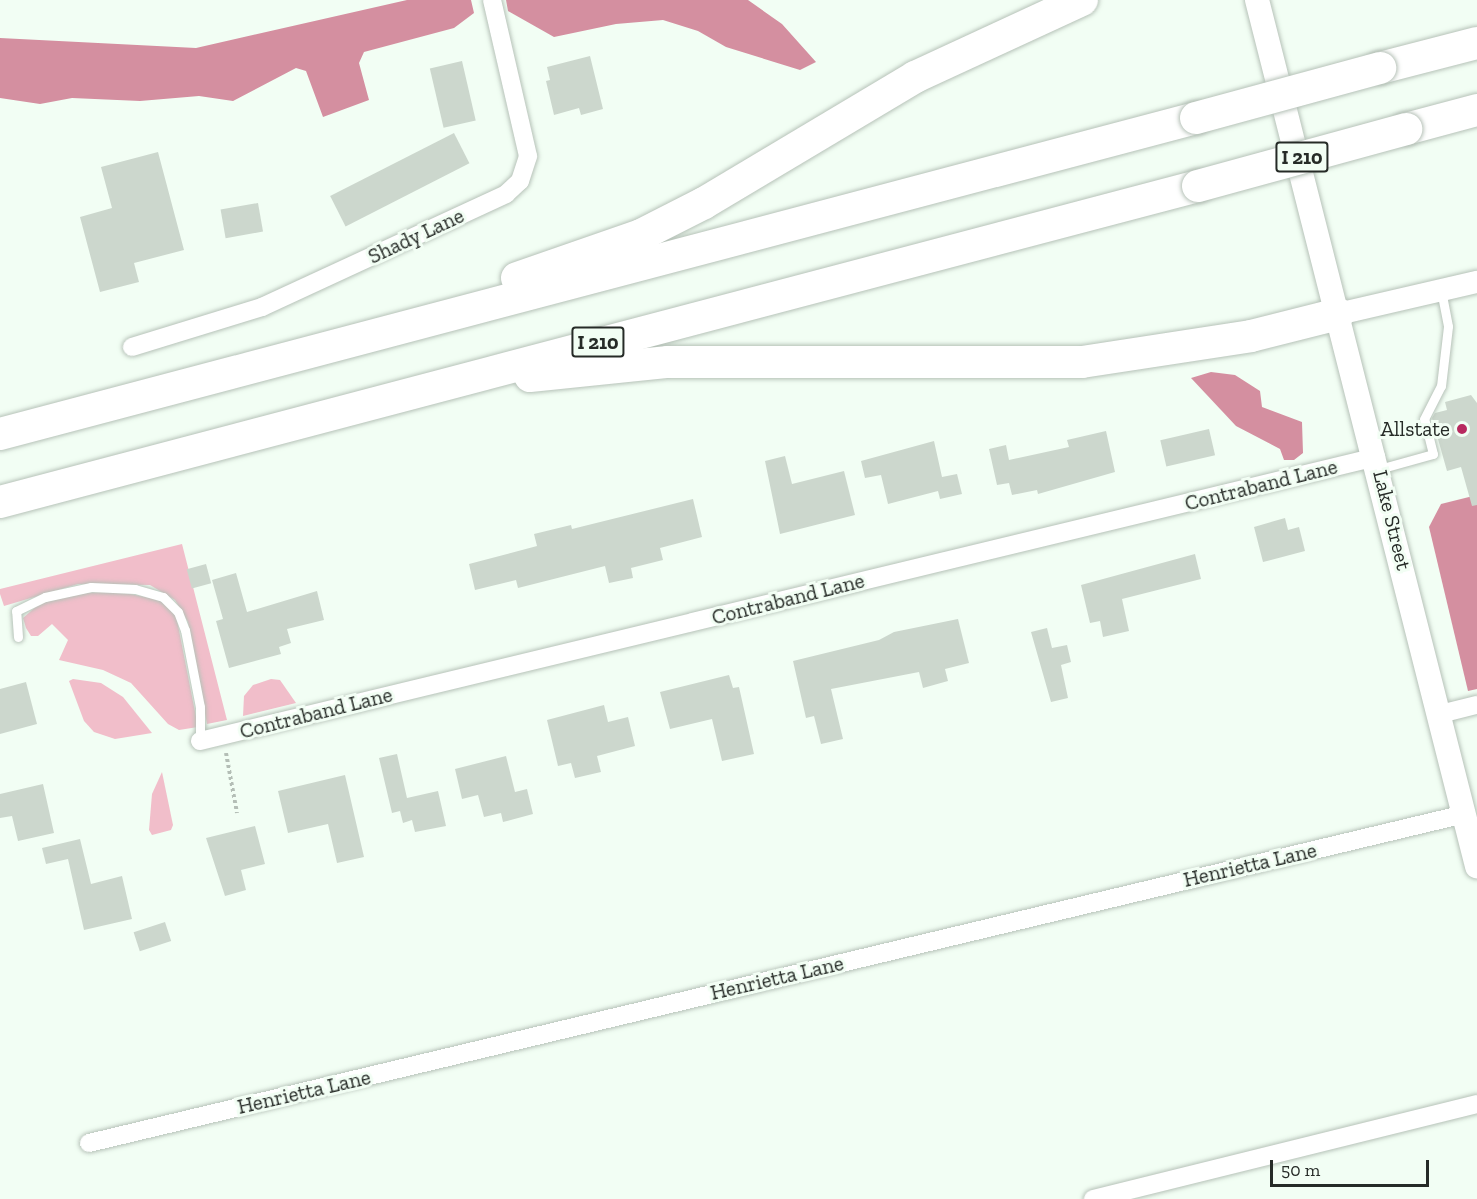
<!DOCTYPE html>
<html>
<head>
<meta charset="utf-8">
<style>
  body { margin:0 }
  #map { position:relative; width:1477px; height:1199px; overflow:hidden; background:#f2fef4; font-family:"Zilla Slab",serif }
  div>[style] { position:absolute }
  .green>* { inset:0; background:#f1beca }
  .water>* { inset:0; background:#d48fa0 }
  .building>* { inset:0; background:#ccd7cd; transform-origin:0 0 }
  .path>* { height:4px; margin-top:-2px; transform-origin:0; background:repeating-linear-gradient(90deg,#b4beb6 0 3px,transparent 0 6px) }
  .roads { filter:drop-shadow(0 0 2px #b6c2b8) drop-shadow(0 0 2px #b6c2b8) }
  .service>* { height:9px; margin:-4.5px; padding:0 4.5px; transform-origin:4.5px; border-radius:4.5px; background:#fff }
  .minor>* { height:18px; margin:-9px; padding:0 9px; transform-origin:9px; border-radius:9px; background:#fff }
  .tertiary>* { height:22px; margin:-11px; padding:0 11px; transform-origin:11px; border-radius:11px; background:#fff }
  .secondary>* { height:24px; margin:-12px; padding:0 12px; transform-origin:12px; border-radius:12px; background:#fff }
  .motorway>* { height:32px; margin:-16px; padding:0 16px; transform-origin:16px; border-radius:16px; background:#fff }
  .bridges { filter:drop-shadow(0 0 2px #b6c2b8) drop-shadow(0 0 2px #b6c2b8) }
  .motorway-bridge>* { height:32px; margin:-16px; padding:0 16px; transform-origin:16px; border-radius:16px; background:#fff }
  .dots>* { width:16px; height:16px; translate:-50% -50%; box-sizing:border-box; border:3px solid #f2fef4; border-radius:50% }
  span { translate:-50% -50%; white-space:nowrap; text-align:center; line-height:1.15; -webkit-text-stroke:6px #f2fef4; paint-order:stroke }
  .shield-label span { padding:2px 4px; background:#f2fef4; border:2px solid; border-radius:4px; -webkit-text-stroke-width:0 }
  .shield-label { font-size:20px; color:#262b27; font-weight:700 }
  .street-label { font-size:21px; color:#262b27 }
  .poi-label { font-size:21px; color:#262b27 }
  .right { translate:-100% -50%; text-align:right }
  .scale { position:absolute; left:1270px; top:1160px; width:159px; height:27px; box-sizing:border-box; border:3px solid #262b27; border-top:0; padding-left:8px; font-size:18px; line-height:21px; white-space:nowrap; color:#262b27; -webkit-text-stroke:4px #f2fef4; paint-order:stroke }
</style>
</head>
<body>
<div id="map">
  <div class="green">
    <i style="clip-path:polygon(182px 544px,227px 720px,207px 724px,188px 622px,175px 600px,150px 585px,78px 584px,4px 606px,0 594px,0 589px)"></i>
    <i style="clip-path:polygon(115px 591px,160px 600px,176px 615px,198px 727px,179px 730px,168px 724px,131px 683px,103px 670px,59px 660px,68px 640px,52px 624px,38px 636px,31px 636px,26px 628px,23px 618px,39px 604px,70px 594px)"></i>
    <i style="clip-path:polygon(73px 679px,101px 683px,123px 697px,152px 733px,115px 739px,94px 732px,84px 721px,69px 681px)"></i>
    <i style="clip-path:polygon(271px 679px,280px 680px,296px 703px,243px 716px,244px 696px,253px 685px)"></i>
    <i style="clip-path:polygon(162px 772px,173px 825px,171px 830px,152px 835px,149px 830px,152px 794px)"></i>
  </div>
  <div class="water">
    <i style="clip-path:polygon(407px 0,471px 0,474px 13px,454px 28px,364px 52px,359px 63px,369px 100px,323px 117px,306px 71px,296px 68px,233px 101px,199px 96px,140px 101px,72px 98px,40px 104px,0 98px,0 38px,196px 48px)"></i>
    <i style="clip-path:polygon(506px 0,748px 0,782px 24px,816px 62px,800px 70px,726px 47px,698px 31px,663px 20px,616px 24px,554px 37px,508px 11px)"></i>
    <i style="clip-path:polygon(1211px 372px,1235px 375px,1260px 391px,1262px 407px,1302px 422px,1303px 453px,1294px 460px,1284px 460px,1280px 449px,1236px 426px,1191px 378px)"></i>
    <i style="clip-path:polygon(1477px 495px,1477px 689px,1468px 691px,1429px 527px,1441px 504px)"></i>
  </div>
  <div class="building">
    <i style="clip-path:polygon(590px 56px,603px 109px,581px 115px,579px 108px,554px 115px,546px 81px,550px 80px,547px 67px)"></i>
    <i style="left:462px;top:61px;width:61px;height:33px;rotate:77deg"></i>
    <i style="left:454px;top:133px;width:34px;height:139px;rotate:63deg"></i>
    <i style="clip-path:polygon(158px 152px,184px 250px,134px 263px,139px 282px,100px 292px,80px 217px,112px 208px,101px 167px)"></i>
    <i style="left:258px;top:203px;width:29px;height:38px;rotate:80deg"></i>
    <i style="clip-path:polygon(1471px 395px,1477px 403px,1477px 505px,1472px 506px,1461px 467px,1447px 471px,1432px 418px,1435px 413px,1447px 410px,1445px 402px)"></i>
    <i style="left:1209px;top:429px;width:27px;height:50px;rotate:77deg"></i>
    <i style="clip-path:polygon(1106px 431px,1115px 472px,1038px 494px,1037px 490px,1012px 495px,1009px 483px,997px 485px,989px 449px,1006px 445px,1009px 460px,1069px 447px,1067px 440px)"></i>
    <i style="clip-path:polygon(934px 441px,942px 477px,957px 474px,962px 494px,940px 499px,938px 491px,888px 504px,881px 475px,865px 478px,861px 461px)"></i>
    <i style="clip-path:polygon(785px 456px,792px 484px,844px 471px,855px 515px,780px 534px,765px 461px)"></i>
    <i style="clip-path:polygon(693px 499px,702px 537px,660px 548px,663px 560px,631px 568px,633px 578px,609px 583px,605px 566px,518px 588px,516px 580px,475px 590px,469px 564px,537px 546px,534px 534px,571px 525px,572px 529px)"></i>
    <i style="clip-path:polygon(1285px 518px,1288px 530px,1299px 527px,1305px 551px,1263px 562px,1254px 527px)"></i>
    <i style="clip-path:polygon(1195px 554px,1201px 579px,1122px 599px,1129px 631px,1103px 637px,1100px 621px,1090px 623px,1081px 585px)"></i>
    <i style="left:206px;top:564px;width:20px;height:20px;rotate:75deg"></i>
    <i style="clip-path:polygon(236px 573px,247px 612px,317px 591px,324px 620px,287px 629px,291px 643px,279px 647px,281px 654px,229px 668px,216px 621px,223px 619px,212px 580px)"></i>
    <i style="clip-path:polygon(958px 619px,969px 663px,945px 669px,948px 681px,923px 688px,919px 672px,831px 689px,843px 739px,821px 744px,814px 716px,806px 718px,793px 661px,879px 640px,894px 632px)"></i>
    <i style="clip-path:polygon(1047px 628px,1052px 648px,1067px 645px,1071px 662px,1061px 665px,1068px 698px,1051px 702px,1031px 632px)"></i>
    <i style="clip-path:polygon(729px 675px,733px 688px,739px 687px,754px 754px,722px 761px,712px 719px,670px 729px,660px 692px)"></i>
    <i style="clip-path:polygon(26px 682px,37px 724px,0 734px,0 689px)"></i>
    <i style="clip-path:polygon(604px 705px,608px 722px,628px 717px,635px 746px,597px 756px,601px 772px,575px 778px,571px 763px,558px 766px,547px 720px)"></i>
    <i style="clip-path:polygon(397px 754px,407px 798px,438px 791px,446px 826px,415px 832px,412px 820px,403px 823px,400px 811px,392px 813px,379px 758px)"></i>
    <i style="clip-path:polygon(506px 756px,515px 792px,527px 789px,533px 814px,503px 822px,501px 813px,484px 817px,478px 795px,462px 799px,455px 769px)"></i>
    <i style="clip-path:polygon(345px 775px,364px 857px,337px 863px,328px 824px,288px 833px,278px 791px)"></i>
    <i style="clip-path:polygon(43px 784px,54px 833px,18px 841px,12px 816px,0 818px,0 794px)"></i>
    <i style="clip-path:polygon(255px 826px,265px 864px,241px 870px,246px 890px,225px 896px,206px 838px)"></i>
    <i style="clip-path:polygon(80px 839px,91px 884px,122px 876px,132px 919px,84px 930px,68px 859px,46px 864px,42px 848px)"></i>
    <i style="left:165px;top:922px;width:20px;height:33px;rotate:72deg"></i>
  </div>
  <div class="path">
    <i style="left:226px;top:753px;width:61px;rotate:79.6deg"></i>
  </div>
  <div class="roads">
    <div class="service">
      <i style="left:1379px;top:469px;width:56px;rotate:-15.5deg"></i>
      <i style="left:1433px;top:454px;width:36px;rotate:-104deg"></i>
      <i style="left:1424px;top:419px;width:37px;rotate:-63deg"></i>
      <i style="left:1441px;top:386px;width:60px;rotate:-83.3deg"></i>
      <i style="left:1448px;top:326px;width:36px;rotate:-101deg"></i>
      <i style="left:18px;top:637px;width:26px;rotate:-94deg"></i>
      <i style="left:16px;top:611px;width:32px;rotate:-26deg"></i>
      <i style="left:45px;top:597px;width:47px;rotate:-12.3deg"></i>
      <i style="left:91px;top:587px;width:44px;rotate:2.6deg"></i>
      <i style="left:135px;top:589px;width:29px;rotate:16deg"></i>
      <i style="left:163px;top:597px;width:21px;rotate:45deg"></i>
      <i style="left:178px;top:612px;width:19px;rotate:69deg"></i>
      <i style="left:185px;top:630px;width:78px;rotate:79deg"></i>
      <i style="left:200px;top:707px;width:34px;rotate:90deg"></i>
    </div>
    <div class="minor">
      <i style="left:132px;top:347px;width:136px;rotate:-17.1deg"></i>
      <i style="left:262px;top:307px;width:269px;rotate:-24.8deg"></i>
      <i style="left:506px;top:194px;width:19px;rotate:-43deg"></i>
      <i style="left:520px;top:181px;width:26px;rotate:-72deg"></i>
      <i style="left:528px;top:156px;width:160px;rotate:-103deg"></i>
      <i style="left:1440px;top:714px;width:38px;rotate:-14deg"></i>
      <i style="left:200px;top:741px;width:1210px;rotate:-13.58deg"></i>
      <i style="left:89px;top:1143px;width:1415px;rotate:-13.45deg"></i>
      <i style="left:1093px;top:1199px;width:396px;rotate:-13.9deg"></i>
    </div>
    <div class="tertiary">
      <i style="left:1338px;top:314px;width:143px;rotate:-13deg"></i>
    </div>
    <div class="secondary">
      <i style="left:1257px;top:0;width:894px;rotate:75.75deg"></i>
    </div>
    <div class="motorway">
      <i style="left:1380px;top:68px;width:100px;rotate:-14.5deg"></i>
      <i style="left:1406px;top:129px;width:73px;rotate:-15deg"></i>
      <i style="left:517px;top:278px;width:131px;rotate:-19.1deg"></i>
      <i style="left:641px;top:235px;width:71px;rotate:-26.9deg"></i>
      <i style="left:704px;top:203px;width:246px;rotate:-30.8deg"></i>
      <i style="left:915px;top:77px;width:184px;rotate:-24.8deg"></i>
      <i style="left:530px;top:376px;width:139px;rotate:-5.8deg"></i>
      <i style="left:668px;top:362px;width:414px"></i>
      <i style="left:1082px;top:362px;width:171px;rotate:-8.7deg"></i>
      <i style="left:1251px;top:336px;width:90px;rotate:-14.2deg"></i>
      <i style="left:0;top:434px;width:1237px;rotate:-14.8deg"></i>
      <i style="left:0;top:502px;width:1239px;rotate:-14.78deg"></i>
    </div>
  </div>
  <div class="bridges">
    <div class="motorway-bridge">
      <i style="left:1196px;top:118px;width:191px;rotate:-15.2deg"></i>
      <i style="left:1198px;top:186px;width:216px;rotate:-15.3deg"></i>
    </div>
  </div>
  <div class="dots">
    <i style="left:1462px;top:429px;background:#b7295f"></i>
  </div>
  <div class="shield-label">
    <span style="left:1302px;top:157px">I 210</span>
    <span style="left:598px;top:342px">I 210</span>
  </div>
  <div class="street-label">
    <span style="left:416px;top:236px;rotate:-25deg">Shady Lane</span>
    <span style="left:1261px;top:485px;rotate:-14deg">Contraband Lane</span>
    <span style="left:1392px;top:520px;rotate:76deg">Lake Street</span>
    <span style="left:788px;top:599px;rotate:-14deg">Contraband Lane</span>
    <span style="left:316px;top:713px;rotate:-14deg">Contraband Lane</span>
    <span style="left:1250px;top:865px;rotate:-13deg">Henrietta Lane</span>
    <span style="left:777px;top:978px;rotate:-13deg">Henrietta Lane</span>
    <span style="left:304px;top:1092px;rotate:-13deg">Henrietta Lane</span>
  </div>
  <div class="poi-label">
    <span class="right" style="left:1450px;top:429px">Allstate</span>
  </div>
  <div class="scale">50 m</div>
</div>
</body>
</html>
